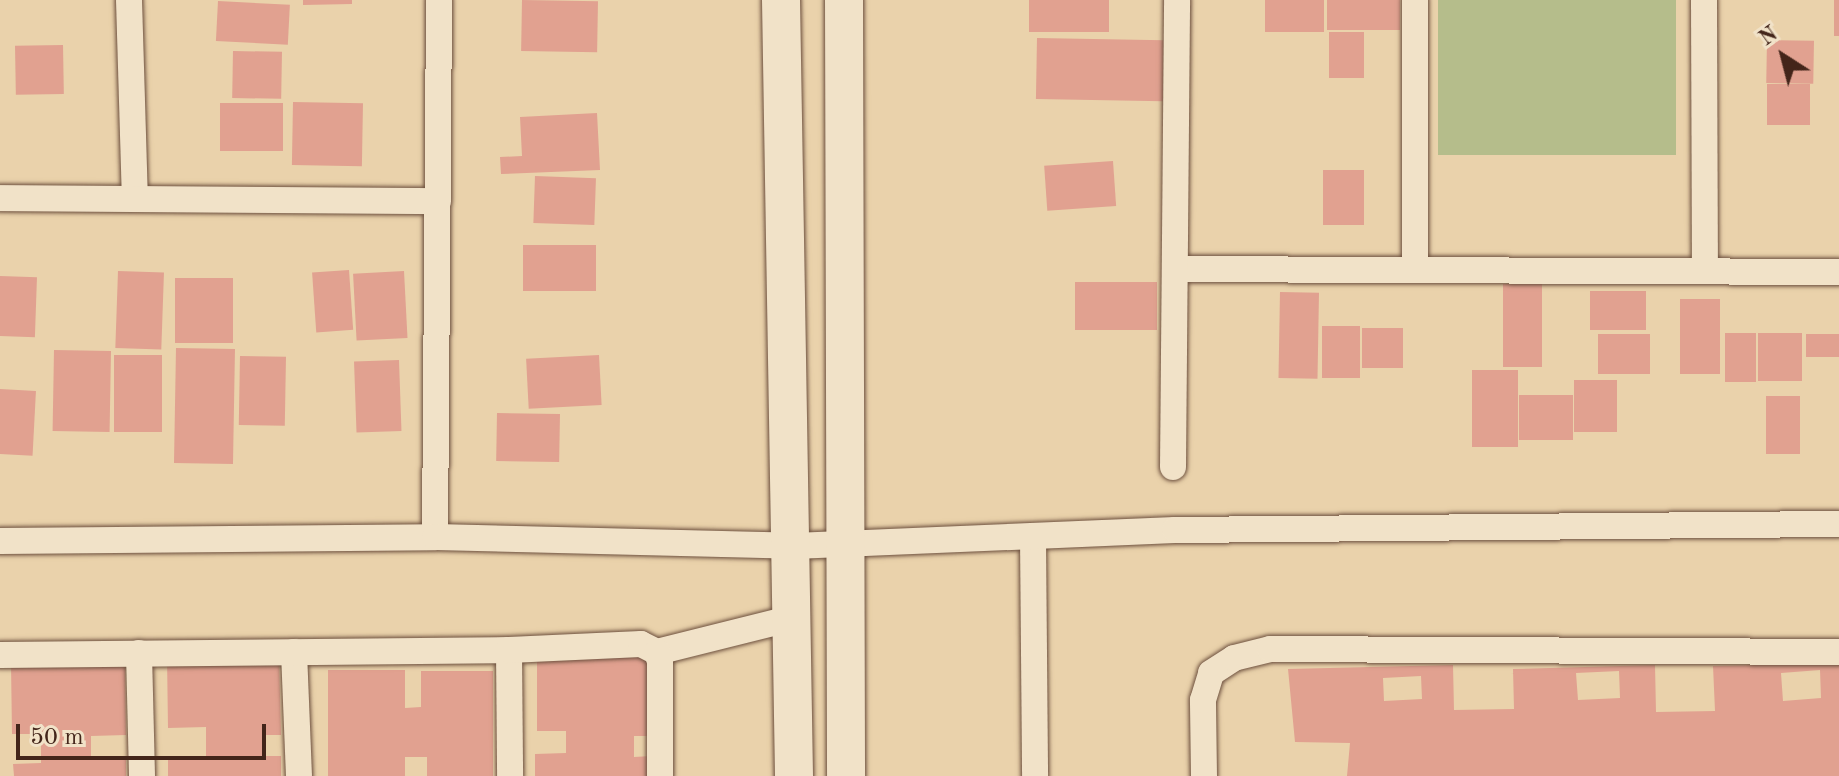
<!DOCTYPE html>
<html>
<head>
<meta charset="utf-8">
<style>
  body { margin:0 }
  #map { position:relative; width:1839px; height:776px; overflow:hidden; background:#ead2ab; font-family:"Old Standard TT",serif }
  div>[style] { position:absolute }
  .green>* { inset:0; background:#b5bd8b; transform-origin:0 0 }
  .building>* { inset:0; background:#e1a190; transform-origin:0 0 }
  .roads { filter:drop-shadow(0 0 2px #6d503e) drop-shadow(0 0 2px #6d503e) }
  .street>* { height:26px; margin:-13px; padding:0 13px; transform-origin:13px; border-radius:13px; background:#f1e2c8 }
  .secondary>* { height:38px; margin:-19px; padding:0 19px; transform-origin:19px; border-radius:19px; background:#f1e2c8 }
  span { translate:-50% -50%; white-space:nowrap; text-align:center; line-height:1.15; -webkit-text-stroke:7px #f1e2c8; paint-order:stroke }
  .north { position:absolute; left:1743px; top:16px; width:80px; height:80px; -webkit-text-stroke:6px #f1e2c8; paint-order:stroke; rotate:324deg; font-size:22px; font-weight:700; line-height:32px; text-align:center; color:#43251a }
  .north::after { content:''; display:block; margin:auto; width:28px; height:36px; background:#43251a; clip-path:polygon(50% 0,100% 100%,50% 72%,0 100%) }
  .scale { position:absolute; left:16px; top:724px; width:250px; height:36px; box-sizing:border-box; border:4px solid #43251a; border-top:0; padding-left:10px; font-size:24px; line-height:28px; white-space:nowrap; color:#43251a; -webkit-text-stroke:6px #f1e2c8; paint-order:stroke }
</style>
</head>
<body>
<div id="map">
  <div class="green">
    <i style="left:1438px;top:0;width:238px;height:155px"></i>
  </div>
  <div class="building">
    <i style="clip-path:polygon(303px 0,352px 0,352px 4px,303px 5px)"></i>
    <i style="left:522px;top:0;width:76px;height:51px;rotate:1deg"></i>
    <i style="left:1029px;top:0;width:80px;height:32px"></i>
    <i style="left:1265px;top:0;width:59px;height:32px"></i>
    <i style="left:1327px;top:0;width:73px;height:30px"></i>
    <i style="left:1834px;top:0;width:5px;height:36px"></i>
    <i style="left:218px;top:1px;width:72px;height:40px;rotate:3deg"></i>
    <i style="left:1329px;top:32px;width:35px;height:46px"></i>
    <i style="left:1037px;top:38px;width:127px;height:61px;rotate:1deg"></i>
    <i style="left:1767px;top:40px;width:47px;height:43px;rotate:1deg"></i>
    <i style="left:63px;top:45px;width:49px;height:48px;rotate:89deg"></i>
    <i style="left:233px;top:51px;width:49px;height:47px;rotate:1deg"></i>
    <i style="left:1810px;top:84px;width:41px;height:43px;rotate:90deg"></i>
    <i style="left:293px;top:102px;width:70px;height:63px;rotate:1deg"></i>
    <i style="left:283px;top:103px;width:48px;height:63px;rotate:90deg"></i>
    <i style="clip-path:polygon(597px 113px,600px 170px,501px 174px,500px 157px,522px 156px,520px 117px)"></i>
    <i style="left:1113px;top:161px;width:45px;height:69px;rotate:86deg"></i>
    <i style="left:1323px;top:170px;width:41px;height:55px"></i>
    <i style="left:535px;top:176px;width:61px;height:47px;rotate:2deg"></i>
    <i style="left:596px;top:245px;width:46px;height:73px;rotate:90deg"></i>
    <i style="left:349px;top:270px;width:60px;height:37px;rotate:86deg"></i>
    <i style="left:118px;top:271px;width:46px;height:77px;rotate:2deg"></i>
    <i style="left:404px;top:271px;width:67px;height:51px;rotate:87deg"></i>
    <i style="left:0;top:276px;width:37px;height:60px;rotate:2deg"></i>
    <i style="left:233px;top:278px;width:65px;height:58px;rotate:90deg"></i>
    <i style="left:1157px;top:282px;width:48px;height:82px;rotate:90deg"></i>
    <i style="left:1503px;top:284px;width:39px;height:83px"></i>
    <i style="left:1646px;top:291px;width:39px;height:56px;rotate:90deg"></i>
    <i style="left:1280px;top:292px;width:39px;height:86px;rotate:1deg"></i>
    <i style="left:1680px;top:299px;width:40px;height:75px"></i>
    <i style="left:1322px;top:326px;width:38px;height:52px"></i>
    <i style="left:1362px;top:328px;width:41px;height:40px"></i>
    <i style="left:1725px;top:333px;width:31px;height:49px"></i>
    <i style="left:1758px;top:333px;width:44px;height:48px"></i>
    <i style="left:1598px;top:334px;width:52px;height:40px"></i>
    <i style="left:1839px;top:334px;width:23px;height:33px;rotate:90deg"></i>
    <i style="left:176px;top:348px;width:59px;height:115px;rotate:1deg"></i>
    <i style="left:54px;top:350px;width:57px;height:81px;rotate:1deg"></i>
    <i style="left:114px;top:355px;width:48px;height:77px"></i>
    <i style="left:599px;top:355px;width:50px;height:73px;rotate:87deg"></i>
    <i style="left:240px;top:356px;width:46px;height:69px;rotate:1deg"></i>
    <i style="left:399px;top:360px;width:71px;height:45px;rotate:88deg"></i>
    <i style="left:1472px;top:370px;width:46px;height:77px"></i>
    <i style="left:1574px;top:380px;width:43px;height:52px"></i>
    <i style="left:0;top:389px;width:36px;height:65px;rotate:3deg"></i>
    <i style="left:1519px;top:395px;width:54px;height:45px"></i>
    <i style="left:1766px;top:396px;width:34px;height:58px"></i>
    <i style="left:497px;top:413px;width:63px;height:48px;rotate:1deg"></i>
    <i style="clip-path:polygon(279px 655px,281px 735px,263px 735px,264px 756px,281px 756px,281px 776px,168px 776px,168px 757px,206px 756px,206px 727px,168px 728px,167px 657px)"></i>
    <i style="clip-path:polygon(649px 656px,651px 736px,634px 736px,634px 757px,651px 756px,650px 776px,535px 776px,535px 754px,566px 753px,566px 731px,537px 731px,537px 658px)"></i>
    <i style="clip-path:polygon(125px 662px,126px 735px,91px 736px,91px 757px,126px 757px,126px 776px,14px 776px,13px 764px,41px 763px,41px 734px,12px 734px,11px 664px)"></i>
    <i style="clip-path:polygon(evenodd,1839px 663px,1839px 776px,1347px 776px,1350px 743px,1295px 742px,1288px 669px,1453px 665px,1454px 710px,1514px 709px,1513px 669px,1655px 665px,1656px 712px,1715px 711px,1713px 666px,1839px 663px,1820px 670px,1821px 698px,1783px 701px,1781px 673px,1820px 670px,1839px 663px,1619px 671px,1620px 698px,1578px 700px,1576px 673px,1619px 671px,1839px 663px,1421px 676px,1422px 699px,1384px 701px,1383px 678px,1421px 676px)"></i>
    <i style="clip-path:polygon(328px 670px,405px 670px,405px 708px,421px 707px,421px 671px,493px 671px,493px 776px,427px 776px,427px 757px,405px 757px,405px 776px,328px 776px)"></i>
  </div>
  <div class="roads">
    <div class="street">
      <i style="left:129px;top:0;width:197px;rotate:88.3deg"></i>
      <i style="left:1704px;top:0;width:271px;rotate:89.8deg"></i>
      <i style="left:0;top:198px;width:438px;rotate:0.4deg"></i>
      <i style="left:1177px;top:269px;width:662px;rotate:0.26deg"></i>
      <i style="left:1415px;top:270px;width:270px;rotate:-90deg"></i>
      <i style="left:1173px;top:467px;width:467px;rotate:-89.5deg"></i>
      <i style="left:435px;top:537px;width:537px;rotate:-89.57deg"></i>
      <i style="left:1033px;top:538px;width:238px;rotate:89.5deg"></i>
      <i style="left:0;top:541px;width:435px;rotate:-0.5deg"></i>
      <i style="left:435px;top:537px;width:359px;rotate:1.4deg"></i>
      <i style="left:794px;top:546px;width:381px;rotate:-2.4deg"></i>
      <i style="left:1175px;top:530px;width:664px;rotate:-0.52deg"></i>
      <i style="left:509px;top:650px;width:126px;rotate:89.5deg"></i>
      <i style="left:294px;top:652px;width:124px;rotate:87.7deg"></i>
      <i style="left:657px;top:652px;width:140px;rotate:-14deg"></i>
      <i style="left:139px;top:653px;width:123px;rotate:88.6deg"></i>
      <i style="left:0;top:655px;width:509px;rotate:-0.56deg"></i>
      <i style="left:509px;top:650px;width:132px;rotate:-2.6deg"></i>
      <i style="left:641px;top:644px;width:18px;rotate:27deg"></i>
      <i style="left:657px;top:652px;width:10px;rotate:73deg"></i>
      <i style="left:660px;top:662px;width:114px;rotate:90deg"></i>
      <i style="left:1204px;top:776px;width:76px;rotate:-90.8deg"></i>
      <i style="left:1203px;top:700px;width:28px;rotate:-73deg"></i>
      <i style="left:1211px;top:673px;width:27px;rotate:-33deg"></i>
      <i style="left:1234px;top:658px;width:37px;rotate:-14deg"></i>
      <i style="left:1270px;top:649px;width:569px;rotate:0.3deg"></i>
    </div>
    <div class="secondary">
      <i style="left:781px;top:0;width:776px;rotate:89.04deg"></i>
      <i style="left:844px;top:0;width:776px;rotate:89.85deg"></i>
    </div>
  </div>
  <div class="north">N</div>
  <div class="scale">50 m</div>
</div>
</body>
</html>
